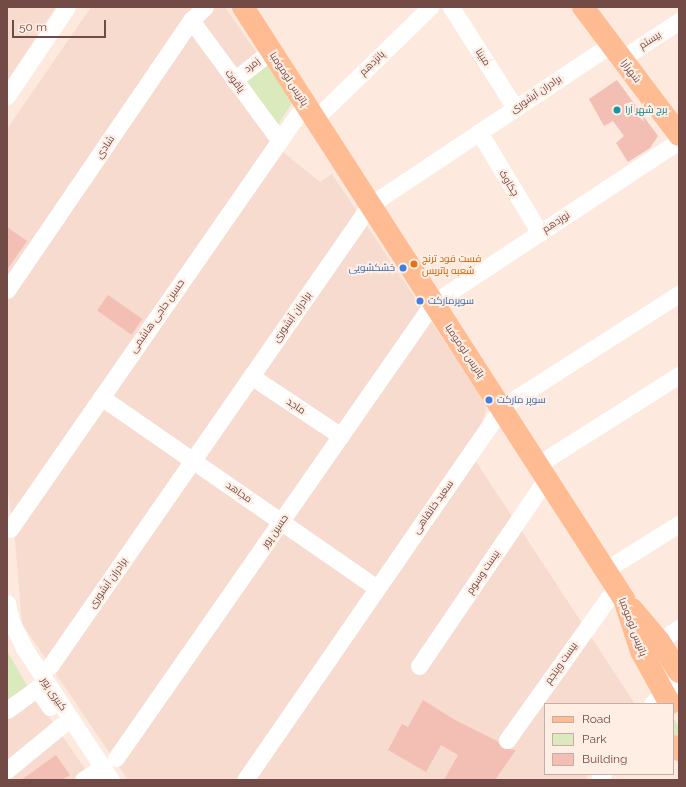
<!DOCTYPE html>
<html>
<head>
<meta charset="utf-8">
<style>
  body { margin:0 }
  #map { position:relative; width:686px; height:787px; overflow:hidden; background:#fde9dd; font-family:Raleway,Cairo,sans-serif }
  div>[style] { position:absolute }
  .residential>* { inset:0; background:#f7dbcf }
  .green>* { inset:0; background:#daeabc }
  .building>* { inset:0; background:#f3beb4; transform-origin:0 0 }
  .minor>* { height:17px; margin:-8.5px; padding:0 8.5px; transform-origin:8.5px; border-radius:8.5px; background:#fff }
  .major>* { height:22px; margin:-11px; padding:0 11px; transform-origin:11px; border-radius:11px; background:#ffbc93 }
  .dots>* { width:11px; height:11px; translate:-50% -50%; box-sizing:border-box; border:2px solid #ffeee4; border-radius:50% }
  span { translate:-50% -50%; white-space:nowrap; text-align:center; line-height:1.15; -webkit-text-stroke:4px #ffeee4; paint-order:stroke }
  .street-label { font-size:10px; color:#734b46 }
  .culture-label { font-size:10px; color:#0d838f }
  .left { translate:0 -50%; text-align:left }
  .food-label { font-size:10px; color:#c56008 }
  .shop-label { font-size:10px; color:#366cbe }
  .right { translate:-100% -50%; text-align:right }
  .frame { position:absolute; inset:0; border:8px solid #734b46; pointer-events:none }
  .legend { position:absolute; left:544px; top:703px; width:130px; height:72px; box-sizing:border-box; background:#ffeee4; border:1px solid #c7ada5; margin:0; padding:5px 7px; list-style:none; font-size:12px; color:#734b46 }
  .legend li { display:flex; align-items:center; gap:8px; height:20px }
  .legend b { width:20px; border:1px solid #c7ada5 }
  .scale { position:absolute; left:12px; top:20px; width:94px; height:18px; box-sizing:border-box; border:2px solid #734b46; border-top:0; padding-left:5px; font-size:12px; line-height:14px; white-space:nowrap; color:#734b46; -webkit-text-stroke:3px #ffeee4; paint-order:stroke }
</style>
</head>
<body>
<div id="map">
  <div class="residential">
    <i style="clip-path:polygon(7px 7px,56px 7px,7px 81px)"></i>
    <i style="clip-path:polygon(91px 7px,225px 7px,256px 52px,279px 149px,320px 182px,332px 174px,487px 405px,473px 457px,635px 704px,545px 704px,545px 774px,589px 774px,585px 780px,128px 780px,22px 624px,15px 539px,7px 485px,7px 129px)"></i>
    <i style="clip-path:polygon(28px 687px,93px 780px,7px 780px,7px 699px)"></i>
  </div>
  <div class="green">
    <i style="clip-path:polygon(267px 62px,292px 103px,276px 128px,244px 80px)"></i>
    <i style="clip-path:polygon(7px 651px,28px 687px,7px 699px)"></i>
    <i style="clip-path:polygon(673px 717px,679px 728px,679px 739px,673px 738px)"></i>
  </div>
  <div class="building">
    <i style="clip-path:polygon(617px 80px,658px 136px,650px 148px,628px 162px,616px 143px,624px 136px,613px 121px,604px 126px,589px 99px)"></i>
    <i style="clip-path:polygon(7px 227px,27px 241px,7px 270px)"></i>
    <i style="left:108px;top:295px;width:42px;height:19px;rotate:35deg"></i>
    <i style="clip-path:polygon(423px 700px,455px 720px,497px 741px,502px 748px,516px 750px,495px 780px,444px 780px,458px 755px,441px 745px,426px 772px,388px 750px,402px 724px,408px 727px)"></i>
    <i style="clip-path:polygon(56px 755px,70px 775px,62px 780px,21px 780px)"></i>
  </div>
  <div class="minor">
    <i style="left:451px;top:7px;width:120px;rotate:57.6deg"></i>
    <i style="left:191px;top:20px;width:149px;rotate:53.7deg"></i>
    <i style="left:621px;top:59px;width:69px;rotate:-33.2deg"></i>
    <i style="left:234px;top:80px;width:47px;rotate:-38.1deg"></i>
    <i style="left:7px;top:96px;width:107px;rotate:-56deg"></i>
    <i style="left:315px;top:119px;width:161px;rotate:-44.2deg"></i>
    <i style="left:479px;top:132px;width:118px;rotate:58.9deg"></i>
    <i style="left:7px;top:290px;width:327px;rotate:-55.7deg"></i>
    <i style="left:191px;top:20px;width:19px;rotate:-43deg"></i>
    <i style="left:251px;top:376px;width:108px;rotate:33.7deg"></i>
    <i style="left:101px;top:397px;width:336px;rotate:34.7deg"></i>
    <i style="left:537px;top:465px;width:168px;rotate:-32.4deg"></i>
    <i style="left:10px;top:529px;width:517px;rotate:-55.23deg"></i>
    <i style="left:605px;top:570px;width:87px;rotate:-31.9deg"></i>
    <i style="left:7px;top:603px;width:18px;rotate:77deg"></i>
    <i style="left:11px;top:621px;width:30px;rotate:64deg"></i>
    <i style="left:24px;top:648px;width:158px;rotate:56.6deg"></i>
    <i style="left:659px;top:641px;width:24px;rotate:-33deg"></i>
    <i style="left:50px;top:666px;width:561px;rotate:-55.23deg"></i>
    <i style="left:370px;top:205px;width:290px;rotate:-33.7deg"></i>
    <i style="left:419px;top:666px;width:226px;rotate:-55.8deg"></i>
    <i style="left:652px;top:704px;width:16px;rotate:-47deg"></i>
    <i style="left:663px;top:692px;width:20px;rotate:-37deg"></i>
    <i style="left:7px;top:710px;width:37px;rotate:-36deg"></i>
    <i style="left:37px;top:688px;width:23px;rotate:56deg"></i>
    <i style="left:507px;top:740px;width:188px;rotate:-54.5deg"></i>
    <i style="left:116px;top:758px;width:555px;rotate:-55.13deg"></i>
    <i style="left:433px;top:303px;width:295px;rotate:-33.4deg"></i>
    <i style="left:7px;top:770px;width:71px;rotate:-39.3deg"></i>
    <i style="left:83px;top:780px;width:12px;rotate:-35deg"></i>
    <i style="left:245px;top:780px;width:453px;rotate:-55.4deg"></i>
    <i style="left:502px;top:407px;width:210px;rotate:-32.6deg"></i>
    <i style="left:599px;top:780px;width:7px;rotate:-56deg"></i>
  </div>
  <div class="major">
    <i style="left:243px;top:7px;width:704px;rotate:57.24deg"></i>
    <i style="left:624px;top:599px;width:55px;rotate:71.9deg"></i>
    <i style="left:641px;top:651px;width:60px;rotate:61.3deg"></i>
    <i style="left:583px;top:7px;width:160px;rotate:53.1deg"></i>
    <i style="left:632px;top:609px;width:42px;rotate:49.8deg"></i>
    <i style="left:659px;top:641px;width:37px;rotate:57deg"></i>
    <i style="left:673px;top:746px;width:7px;rotate:34deg"></i>
  </div>
  <div class="dots">
    <i style="left:617px;top:110px;background:#0f9aa8"></i>
    <i style="left:414px;top:264px;background:#e8710a"></i>
    <i style="left:403px;top:268px;background:#3f7fe0"></i>
    <i style="left:420px;top:301px;background:#3f7fe0"></i>
    <i style="left:489px;top:400px;background:#3f7fe0"></i>
  </div>
  <div class="street-label">
    <span style="left:650px;top:40px;rotate:-33deg">بیستم</span>
    <span style="left:483px;top:57px;rotate:57deg">مبینا</span>
    <span style="left:372px;top:63px;rotate:-44deg">پانزدهم</span>
    <span style="left:252px;top:65px;rotate:-39deg">زمرد</span>
    <span style="left:631px;top:71px;rotate:53deg">شهرآرا</span>
    <span style="left:289px;top:79px;rotate:57deg">پاتریس لومومبا</span>
    <span style="left:235px;top:81px;rotate:54deg">یاقوت</span>
    <span style="left:536px;top:94px;rotate:-34deg">برادران آبشوری</span>
    <span style="left:105px;top:147px;rotate:-56deg">شادی</span>
    <span style="left:509px;top:183px;rotate:59deg">چکاوک</span>
    <span style="left:556px;top:222px;rotate:-33deg">نوزدهم</span>
    <span style="left:157px;top:316px;rotate:-55deg">حسین حاجی هاشمی</span>
    <span style="left:292px;top:317px;rotate:-55deg">برادران آبشوری</span>
    <span style="left:465px;top:351px;rotate:56deg">پاتریس لومومبا</span>
    <span style="left:296px;top:406px;rotate:34deg">ماجد</span>
    <span style="left:239px;top:492px;rotate:35deg">مجاهد</span>
    <span style="left:433px;top:507px;rotate:-55deg">سعید خانقاهی</span>
    <span style="left:275px;top:531px;rotate:-55deg">حسین پور</span>
    <span style="left:483px;top:572px;rotate:-56deg">بیست وسوم</span>
    <span style="left:108px;top:583px;rotate:-55deg">برادران آبشوری</span>
    <span style="left:633px;top:627px;rotate:69deg">پاتریس لومومبا</span>
    <span style="left:561px;top:663px;rotate:-55deg">بیست وپنجم</span>
    <span style="left:54px;top:694px;rotate:57deg">کبیری پور</span>
  </div>
  <div class="culture-label">
    <span class="left" style="left:625px;top:110px">برج شهر آرا</span>
  </div>
  <div class="food-label">
    <span class="left" style="left:422px;top:264px">فست فود ترنج<br>شعبه پاتریس</span>
  </div>
  <div class="shop-label">
    <span class="right" style="left:395px;top:268px">خشکشویی</span>
    <span class="left" style="left:428px;top:301px">سوپرمارکت</span>
    <span class="left" style="left:497px;top:400px">سوپر مارکت</span>
  </div>
  <div class="frame"></div>
  <ul class="legend">
  <li><b style="height:5px;background:#ffbc93"></b>Road</li>
  <li><b style="height:11px;background:#daeabc"></b>Park</li>
  <li><b style="height:11px;background:#f3beb4"></b>Building</li>
  </ul>
  <div class="scale">50 m</div>
</div>
</body>
</html>
